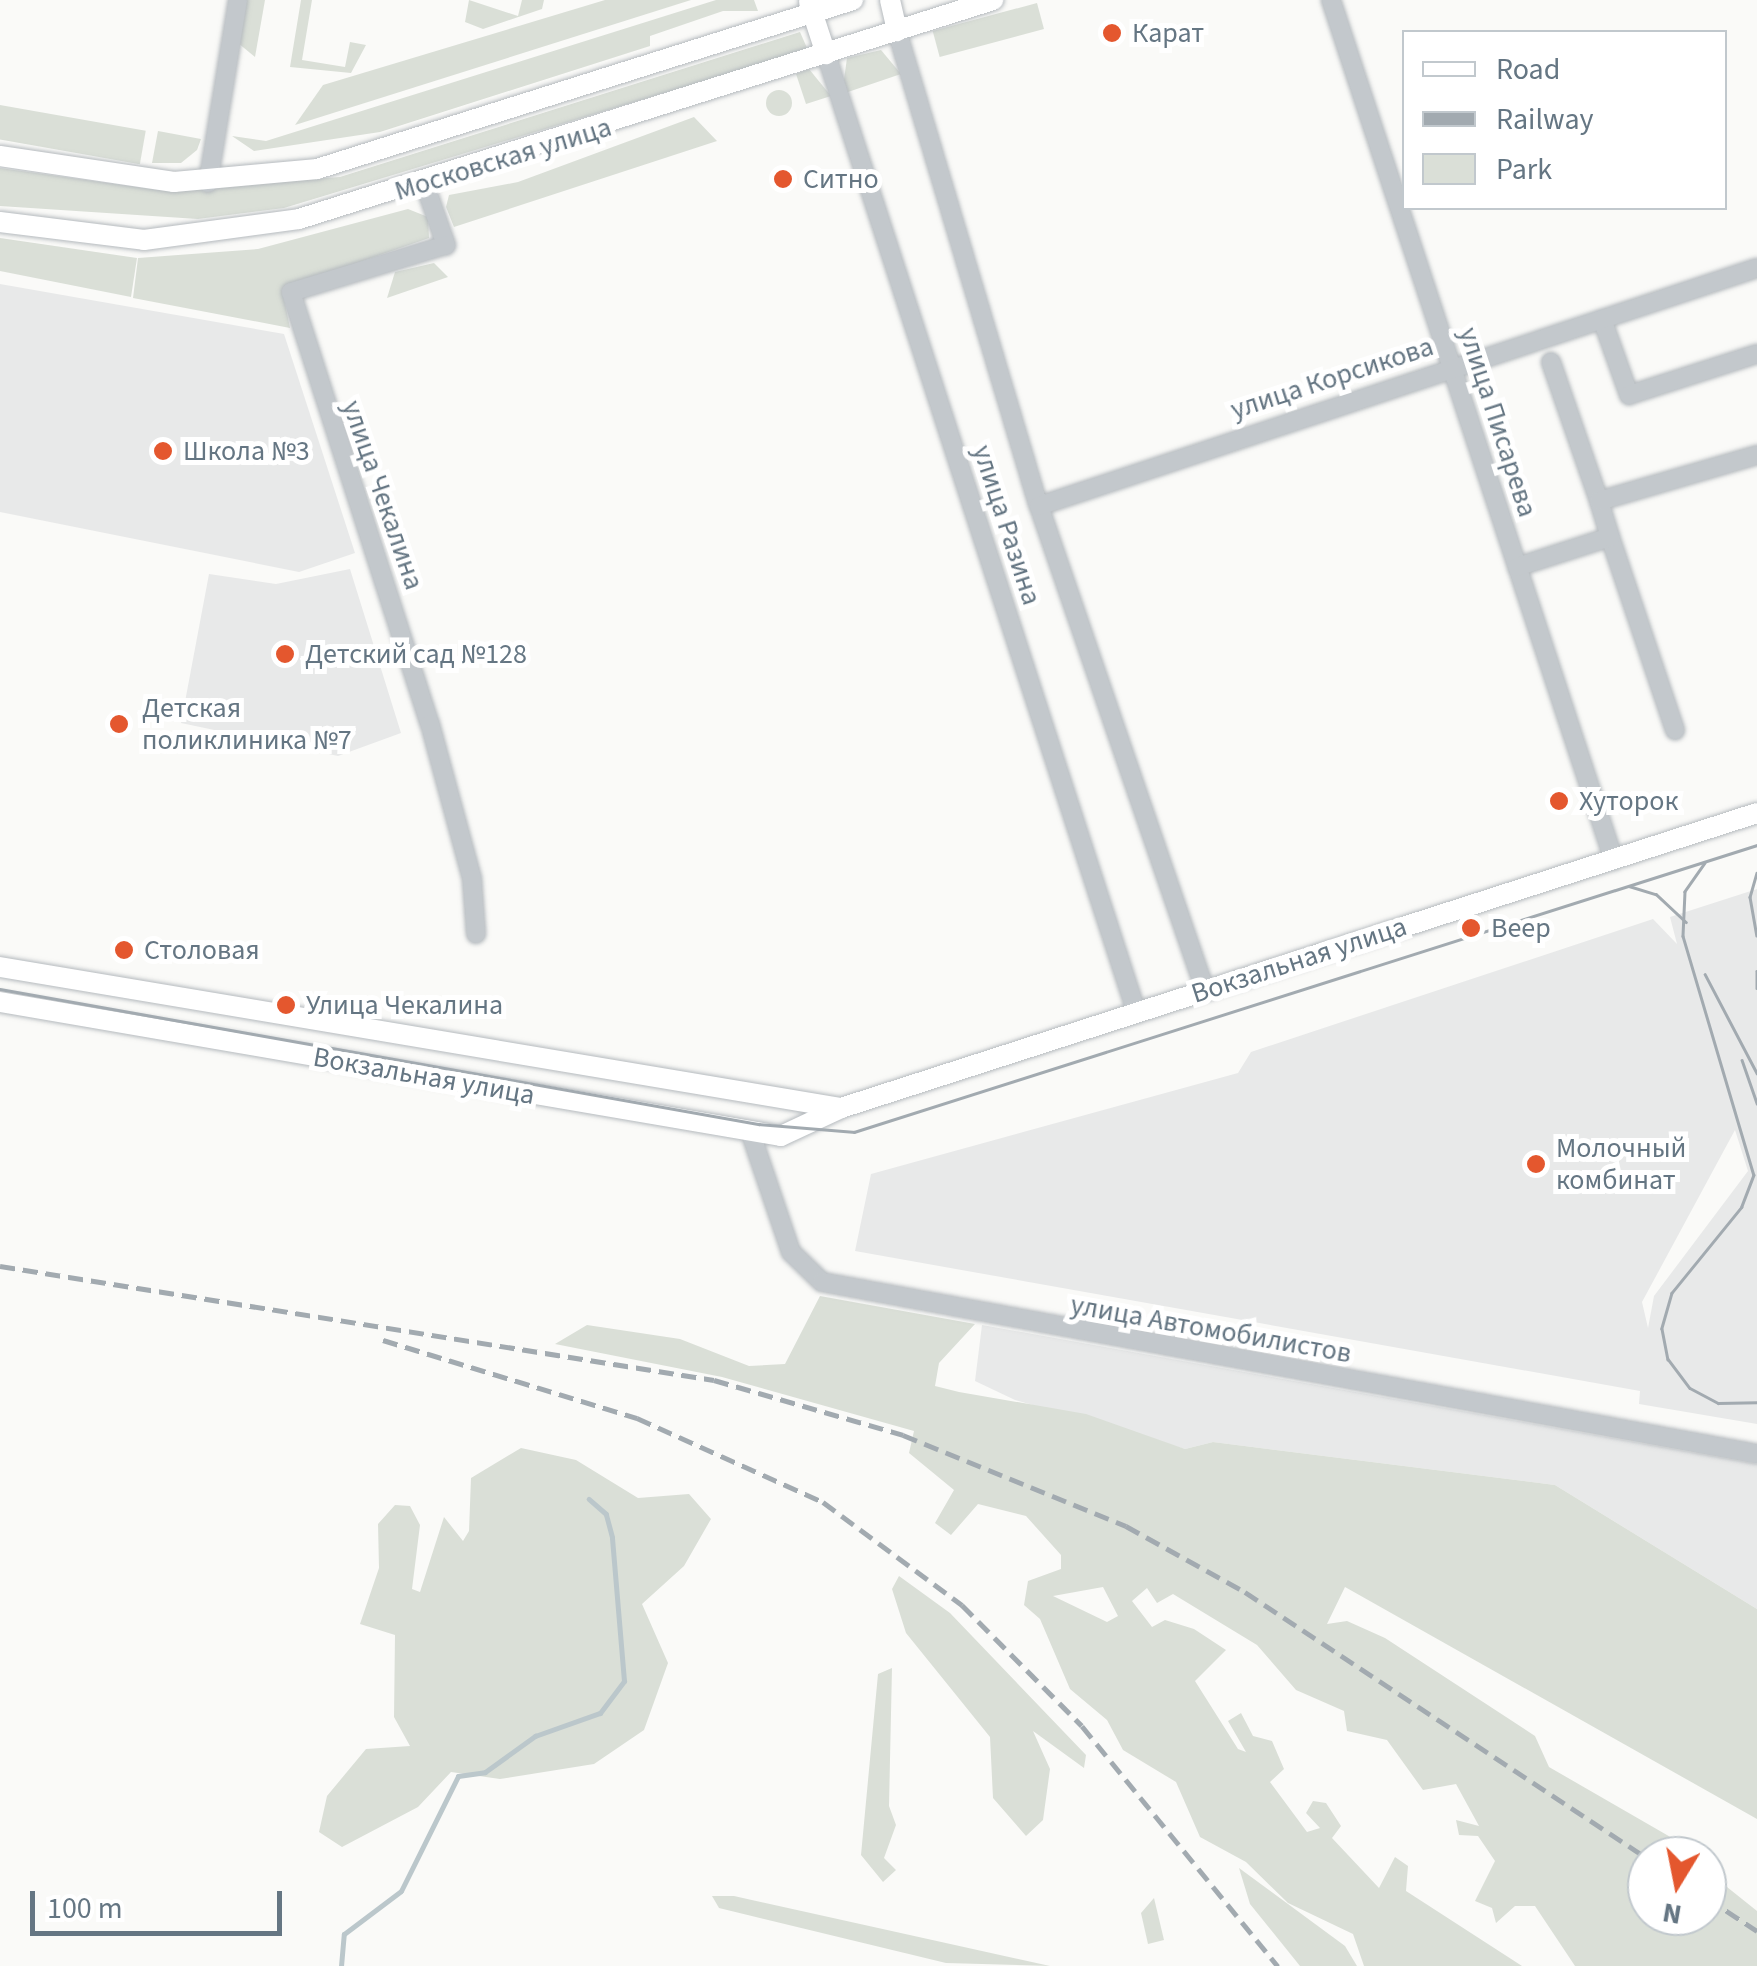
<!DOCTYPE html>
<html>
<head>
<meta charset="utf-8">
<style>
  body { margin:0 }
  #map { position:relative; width:1757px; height:1966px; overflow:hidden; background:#fafaf8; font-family:"Source Sans 3",sans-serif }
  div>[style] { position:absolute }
  .built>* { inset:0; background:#e8e9e9 }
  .green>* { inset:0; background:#dadfd7; transform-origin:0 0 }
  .round { border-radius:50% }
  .stream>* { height:5px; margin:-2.5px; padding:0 2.5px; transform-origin:2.5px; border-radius:2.5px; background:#bbc7cb }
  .roads { filter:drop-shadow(0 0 2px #b5babe) drop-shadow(0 0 2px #b5babe) }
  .minor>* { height:18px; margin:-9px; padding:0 9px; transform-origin:9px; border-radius:9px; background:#c3c8cc }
  .major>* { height:20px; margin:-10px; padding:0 10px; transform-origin:10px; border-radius:10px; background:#fff }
  .tram>* { height:2.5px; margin:-1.25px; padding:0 1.25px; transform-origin:1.25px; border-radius:1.25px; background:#a2aab0 }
  .rail>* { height:5px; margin-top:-2.5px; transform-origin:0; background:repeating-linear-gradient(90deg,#a2aab0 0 15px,transparent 0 23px) }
  .dots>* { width:28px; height:28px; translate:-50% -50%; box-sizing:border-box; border:5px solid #fff; border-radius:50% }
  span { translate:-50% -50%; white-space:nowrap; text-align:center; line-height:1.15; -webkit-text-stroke:10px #fff; paint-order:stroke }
  .poi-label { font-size:28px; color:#657683 }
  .left { translate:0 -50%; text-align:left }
  .street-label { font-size:28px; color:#657683 }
  .legend { position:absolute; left:1402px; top:30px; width:325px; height:180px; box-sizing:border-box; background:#fff; border:2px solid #c1c8cd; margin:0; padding:12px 18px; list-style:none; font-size:30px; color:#657683 }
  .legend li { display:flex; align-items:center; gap:20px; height:50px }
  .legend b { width:50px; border:2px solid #c1c8cd }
  .north { position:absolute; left:1627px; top:1836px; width:100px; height:100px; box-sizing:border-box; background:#fff; border:2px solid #c1c8cd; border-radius:50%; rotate:190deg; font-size:28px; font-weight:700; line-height:40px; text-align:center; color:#657683 }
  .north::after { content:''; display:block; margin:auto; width:35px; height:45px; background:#e4572e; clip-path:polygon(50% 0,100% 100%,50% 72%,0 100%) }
  .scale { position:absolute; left:30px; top:1891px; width:252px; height:45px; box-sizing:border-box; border:5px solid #657683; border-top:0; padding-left:12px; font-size:30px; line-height:35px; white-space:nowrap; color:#657683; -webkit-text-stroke:8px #fff; paint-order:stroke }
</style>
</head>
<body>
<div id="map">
  <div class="built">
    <i style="clip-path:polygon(0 284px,284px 334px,355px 553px,299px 572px,0 512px)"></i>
    <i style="clip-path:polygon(350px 569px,401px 733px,338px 756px,181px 723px,209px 574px,276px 584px)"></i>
    <i style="clip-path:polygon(evenodd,1757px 889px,1757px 1424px,1639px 1404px,1640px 1391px,855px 1251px,871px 1174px,1238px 1073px,1251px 1052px,1653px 919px,1677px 944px,1670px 917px,1757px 889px,1735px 1130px,1748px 1171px,1654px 1296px,1648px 1328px,1642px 1302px,1735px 1130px)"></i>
    <i style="clip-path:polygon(982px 1325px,1757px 1464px,1757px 1609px,1555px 1485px,1213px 1442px,1185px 1449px,1015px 1400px,975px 1381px)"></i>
  </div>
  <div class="green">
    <i style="clip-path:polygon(246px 0,265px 0,255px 57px,238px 43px)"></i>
    <i style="clip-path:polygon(301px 0,312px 0,302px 60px,345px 67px,350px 42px,366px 45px,351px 73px,290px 67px)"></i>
    <i style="clip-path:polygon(469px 0,518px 16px,522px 0,544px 0,542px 9px,483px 29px,465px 22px)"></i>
    <i style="clip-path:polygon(605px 0,691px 0,295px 125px,323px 85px)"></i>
    <i style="clip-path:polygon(716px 0,754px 0,758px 11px,723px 11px,650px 36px,650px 46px,380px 132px,254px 151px,232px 136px,266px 141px)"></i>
    <i style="left:1037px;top:3px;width:27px;height:108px;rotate:75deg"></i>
    <i style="clip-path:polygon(800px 32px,807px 48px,776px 59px,284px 208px,198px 219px,0 206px,0 168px,158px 190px,340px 177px)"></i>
    <i style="clip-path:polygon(881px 50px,901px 74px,842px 94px,847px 58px)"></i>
    <i style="clip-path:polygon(809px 69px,831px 96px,806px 104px,796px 74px)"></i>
    <i class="round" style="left:766px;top:90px;width:26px;height:26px"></i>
    <i style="left:0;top:105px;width:148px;height:34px;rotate:10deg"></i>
    <i style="clip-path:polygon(694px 117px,717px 141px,454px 227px,446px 207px,449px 195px,518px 182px)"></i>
    <i style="clip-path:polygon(158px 131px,201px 139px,197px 150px,181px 163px,152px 163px)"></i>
    <i style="clip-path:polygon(408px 209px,428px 217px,429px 238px,282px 289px,290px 328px,133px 298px,138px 258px,258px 249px)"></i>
    <i style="clip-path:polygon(0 238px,137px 258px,131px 297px,0 271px)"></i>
    <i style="clip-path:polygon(434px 263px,448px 277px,387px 298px,395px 272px)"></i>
    <i style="clip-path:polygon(evenodd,820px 1296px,975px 1324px,939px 1363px,935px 1386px,959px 1392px,1086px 1414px,1185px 1449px,1213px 1442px,1555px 1485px,1757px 1609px,1757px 1819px,1345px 1587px,1327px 1624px,1347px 1621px,1385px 1638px,1535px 1736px,1549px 1767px,1686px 1846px,1694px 1856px,1647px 1856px,1647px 1916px,1707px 1916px,1707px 1871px,1757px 1911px,1757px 1966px,1575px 1966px,1535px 1906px,1515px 1906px,1496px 1923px,1492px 1908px,1475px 1901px,1495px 1861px,1478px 1836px,1459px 1835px,1456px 1820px,1479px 1826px,1456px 1784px,1423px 1790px,1387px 1740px,1347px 1731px,1344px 1711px,1296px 1690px,1257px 1645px,1173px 1594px,1157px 1603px,1147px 1588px,1132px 1601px,1152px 1627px,1165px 1620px,1194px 1629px,1226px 1650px,1195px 1681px,1238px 1749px,1246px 1752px,1228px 1721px,1241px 1713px,1253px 1736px,1272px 1741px,1284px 1769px,1270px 1782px,1307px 1832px,1320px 1828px,1306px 1813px,1313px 1801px,1326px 1803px,1341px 1826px,1332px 1838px,1379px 1888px,1395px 1857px,1408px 1866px,1406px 1891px,1522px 1966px,1364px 1966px,1353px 1934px,1288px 1903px,1246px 1862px,1200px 1837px,1176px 1782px,1123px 1750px,1107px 1720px,1070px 1689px,1040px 1619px,1024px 1605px,1028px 1581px,1061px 1569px,1061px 1555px,1026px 1516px,978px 1504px,951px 1535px,935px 1523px,954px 1490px,909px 1453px,914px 1431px,722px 1377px,555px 1344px,587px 1325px,680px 1339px,749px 1366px,785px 1364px,820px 1296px,1103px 1587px,1118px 1616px,1107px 1622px,1053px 1596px,1103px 1587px)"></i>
    <i style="clip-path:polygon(521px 1448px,576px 1460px,638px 1498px,689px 1494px,711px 1519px,684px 1566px,642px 1604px,668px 1663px,644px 1730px,594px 1764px,500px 1779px,451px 1772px,418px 1807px,342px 1847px,319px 1832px,327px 1796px,366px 1749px,410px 1746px,394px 1717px,395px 1635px,360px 1624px,379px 1568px,378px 1524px,395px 1505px,410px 1506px,420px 1525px,412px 1589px,420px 1592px,444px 1517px,463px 1541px,469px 1531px,471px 1478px)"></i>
    <i style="clip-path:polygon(899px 1576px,950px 1613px,1086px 1755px,1084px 1768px,1033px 1731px,1050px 1769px,1043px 1820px,1026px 1836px,993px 1798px,990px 1737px,906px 1633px,892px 1589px)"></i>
    <i style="clip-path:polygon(892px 1668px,889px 1806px,896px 1825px,884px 1858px,896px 1870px,883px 1882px,861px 1855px,878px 1674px)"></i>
    <i style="clip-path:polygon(1239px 1868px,1345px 1946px,1357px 1966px,1300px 1966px,1250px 1904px)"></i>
    <i style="clip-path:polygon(712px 1896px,734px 1896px,1050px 1966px,946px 1963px,719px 1908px)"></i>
    <i style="clip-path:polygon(1154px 1898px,1164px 1940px,1148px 1944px,1141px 1913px)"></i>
  </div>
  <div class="stream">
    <i style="left:341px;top:1966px;width:32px;rotate:-85deg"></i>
    <i style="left:344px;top:1934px;width:71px;rotate:-37deg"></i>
    <i style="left:401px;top:1891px;width:128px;rotate:-63.6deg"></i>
    <i style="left:458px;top:1776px;width:27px;rotate:-8deg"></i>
    <i style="left:485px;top:1772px;width:62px;rotate:-35.8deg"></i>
    <i style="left:535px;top:1736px;width:69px;rotate:-19.5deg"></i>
    <i style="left:600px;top:1713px;width:40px;rotate:-53deg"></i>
    <i style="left:624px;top:1681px;width:144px;rotate:-94.8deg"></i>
    <i style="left:612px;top:1537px;width:24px;rotate:-105deg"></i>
    <i style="left:606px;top:1514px;width:23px;rotate:-139deg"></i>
  </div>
  <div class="roads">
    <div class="minor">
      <i style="left:1331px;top:0;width:906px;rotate:71.8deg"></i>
      <i style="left:897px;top:31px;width:496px;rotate:73.4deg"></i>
      <i style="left:1039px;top:506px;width:512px;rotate:71.07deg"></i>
      <i style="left:826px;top:54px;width:1009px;rotate:72.05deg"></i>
      <i style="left:208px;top:183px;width:185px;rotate:-80.7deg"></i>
      <i style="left:425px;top:185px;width:64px;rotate:70.7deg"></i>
      <i style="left:446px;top:245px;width:162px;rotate:163.1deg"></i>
      <i style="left:291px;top:292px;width:454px;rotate:72.2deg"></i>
      <i style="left:430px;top:724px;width:161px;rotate:74.8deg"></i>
      <i style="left:472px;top:879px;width:55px;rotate:85.8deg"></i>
      <i style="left:1602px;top:319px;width:81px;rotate:70.4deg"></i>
      <i style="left:1629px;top:395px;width:134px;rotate:-17.8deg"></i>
      <i style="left:1551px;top:362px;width:147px;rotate:70.9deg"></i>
      <i style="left:1039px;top:506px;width:756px;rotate:-18.34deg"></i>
      <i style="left:1610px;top:537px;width:204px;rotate:71.4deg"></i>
      <i style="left:1517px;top:567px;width:98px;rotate:-17.9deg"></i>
      <i style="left:1610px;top:537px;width:38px;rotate:-107deg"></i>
      <i style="left:1599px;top:501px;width:165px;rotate:-16.2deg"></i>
      <i style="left:751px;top:1134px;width:125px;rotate:71.3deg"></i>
      <i style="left:791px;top:1252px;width:43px;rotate:44.1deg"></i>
      <i style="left:822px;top:1282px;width:951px;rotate:10.42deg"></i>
    </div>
    <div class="major">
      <i style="left:890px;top:0;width:32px;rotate:77deg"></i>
      <i style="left:809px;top:2px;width:55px;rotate:71.9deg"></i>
      <i style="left:0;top:156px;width:176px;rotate:8.5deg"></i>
      <i style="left:174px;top:182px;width:144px;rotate:-5.2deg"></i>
      <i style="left:317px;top:169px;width:562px;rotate:-17.5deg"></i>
      <i style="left:0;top:222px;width:145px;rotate:7.1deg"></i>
      <i style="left:144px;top:240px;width:156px;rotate:-7.7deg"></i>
      <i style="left:299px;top:219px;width:728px;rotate:-17.51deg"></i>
      <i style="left:0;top:967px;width:853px;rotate:9.52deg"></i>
      <i style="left:0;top:1002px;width:792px;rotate:9.74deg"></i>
      <i style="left:781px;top:1136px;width:66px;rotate:-25deg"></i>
      <i style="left:841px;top:1108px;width:962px;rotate:-17.85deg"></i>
    </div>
  </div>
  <div class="tram">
    <i style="left:1705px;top:863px;width:35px;rotate:125deg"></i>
    <i style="left:1685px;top:892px;width:44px;rotate:92.6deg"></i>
    <i style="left:1683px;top:936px;width:249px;rotate:73.5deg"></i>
    <i style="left:1754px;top:1175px;width:34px;rotate:111deg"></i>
    <i style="left:1742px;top:1207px;width:111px;rotate:129.1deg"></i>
    <i style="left:1672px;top:1293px;width:37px;rotate:106deg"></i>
    <i style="left:1662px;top:1329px;width:31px;rotate:79deg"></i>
    <i style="left:1668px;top:1359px;width:36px;rotate:53deg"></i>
    <i style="left:1690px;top:1388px;width:32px;rotate:28deg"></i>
    <i style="left:1718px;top:1403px;width:39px;rotate:-1deg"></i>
    <i style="left:1757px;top:873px;width:25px;rotate:106deg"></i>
    <i style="left:1750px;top:897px;width:39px;rotate:80deg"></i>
    <i style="left:1629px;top:886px;width:28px;rotate:17deg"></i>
    <i style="left:1656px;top:894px;width:41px;rotate:43deg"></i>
    <i style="left:1757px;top:971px;width:17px;rotate:90deg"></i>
    <i style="left:1705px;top:974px;width:112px;rotate:62.3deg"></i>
    <i style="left:0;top:989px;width:771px;rotate:10.09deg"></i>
    <i style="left:759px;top:1124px;width:95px;rotate:4.8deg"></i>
    <i style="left:854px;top:1132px;width:948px;rotate:-17.63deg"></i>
    <i style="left:1742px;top:1060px;width:46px;rotate:70.8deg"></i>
  </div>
  <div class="rail">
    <i style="left:0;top:1266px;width:723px;rotate:9.07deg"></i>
    <i style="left:714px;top:1380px;width:197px;rotate:16.2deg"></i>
    <i style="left:903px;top:1435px;width:241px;rotate:22.2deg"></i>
    <i style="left:1126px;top:1526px;width:136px;rotate:29deg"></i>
    <i style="left:1245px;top:1592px;width:482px;rotate:33.5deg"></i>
    <i style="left:383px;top:1340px;width:266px;rotate:17.1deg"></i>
    <i style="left:637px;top:1418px;width:204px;rotate:24.3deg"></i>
    <i style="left:823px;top:1502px;width:173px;rotate:36.5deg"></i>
    <i style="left:962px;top:1605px;width:170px;rotate:45.2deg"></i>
    <i style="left:1082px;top:1726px;width:310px;rotate:50.8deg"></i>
    <i style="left:1707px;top:1898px;width:60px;rotate:33.4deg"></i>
  </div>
  <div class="dots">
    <i style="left:1112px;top:33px;background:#e4572e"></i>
    <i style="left:783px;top:179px;background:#e4572e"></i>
    <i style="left:163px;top:451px;background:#e4572e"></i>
    <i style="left:285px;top:654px;background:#e4572e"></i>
    <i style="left:119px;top:724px;background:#e4572e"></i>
    <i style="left:1559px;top:801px;background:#e4572e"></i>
    <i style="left:1471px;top:928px;background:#e4572e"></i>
    <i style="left:124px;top:950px;background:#e4572e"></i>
    <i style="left:286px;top:1005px;background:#e4572e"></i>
    <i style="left:1536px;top:1164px;background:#e4572e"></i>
  </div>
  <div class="poi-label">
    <span class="left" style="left:1132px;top:33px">Карат</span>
    <span class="left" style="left:803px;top:179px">Ситно</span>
    <span class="left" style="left:183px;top:451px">Школа №3</span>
    <span class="left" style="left:305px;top:654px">Детский сад №128</span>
    <span class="left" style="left:142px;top:724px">Детская<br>поликлиника №7</span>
    <span class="left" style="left:1579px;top:801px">Хуторок</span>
    <span class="left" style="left:1491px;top:928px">Веер</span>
    <span class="left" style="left:144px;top:950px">Столовая</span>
    <span class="left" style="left:306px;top:1005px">Улица Чекалина</span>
    <span class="left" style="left:1556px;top:1164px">Молочный<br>комбинат</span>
  </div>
  <div class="street-label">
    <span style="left:503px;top:159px;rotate:-17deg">Московская улица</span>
    <span style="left:1332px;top:378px;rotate:-18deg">улица Корсикова</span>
    <span style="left:1498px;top:422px;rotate:72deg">улица Писарева</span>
    <span style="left:383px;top:495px;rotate:71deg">улица Чекалина</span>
    <span style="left:1007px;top:525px;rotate:72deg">улица Разина</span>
    <span style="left:1299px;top:960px;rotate:-18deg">Вокзальная улица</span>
    <span style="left:424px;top:1076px;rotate:10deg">Вокзальная улица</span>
    <span style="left:1211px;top:1329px;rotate:10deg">улица Автомобилистов</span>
  </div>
  <ul class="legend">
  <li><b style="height:12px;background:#fff"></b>Road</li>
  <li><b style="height:12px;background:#a2aab0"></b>Railway</li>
  <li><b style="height:28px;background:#dadfd7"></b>Park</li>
  </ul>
  <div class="north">N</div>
  <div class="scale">100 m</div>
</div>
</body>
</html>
